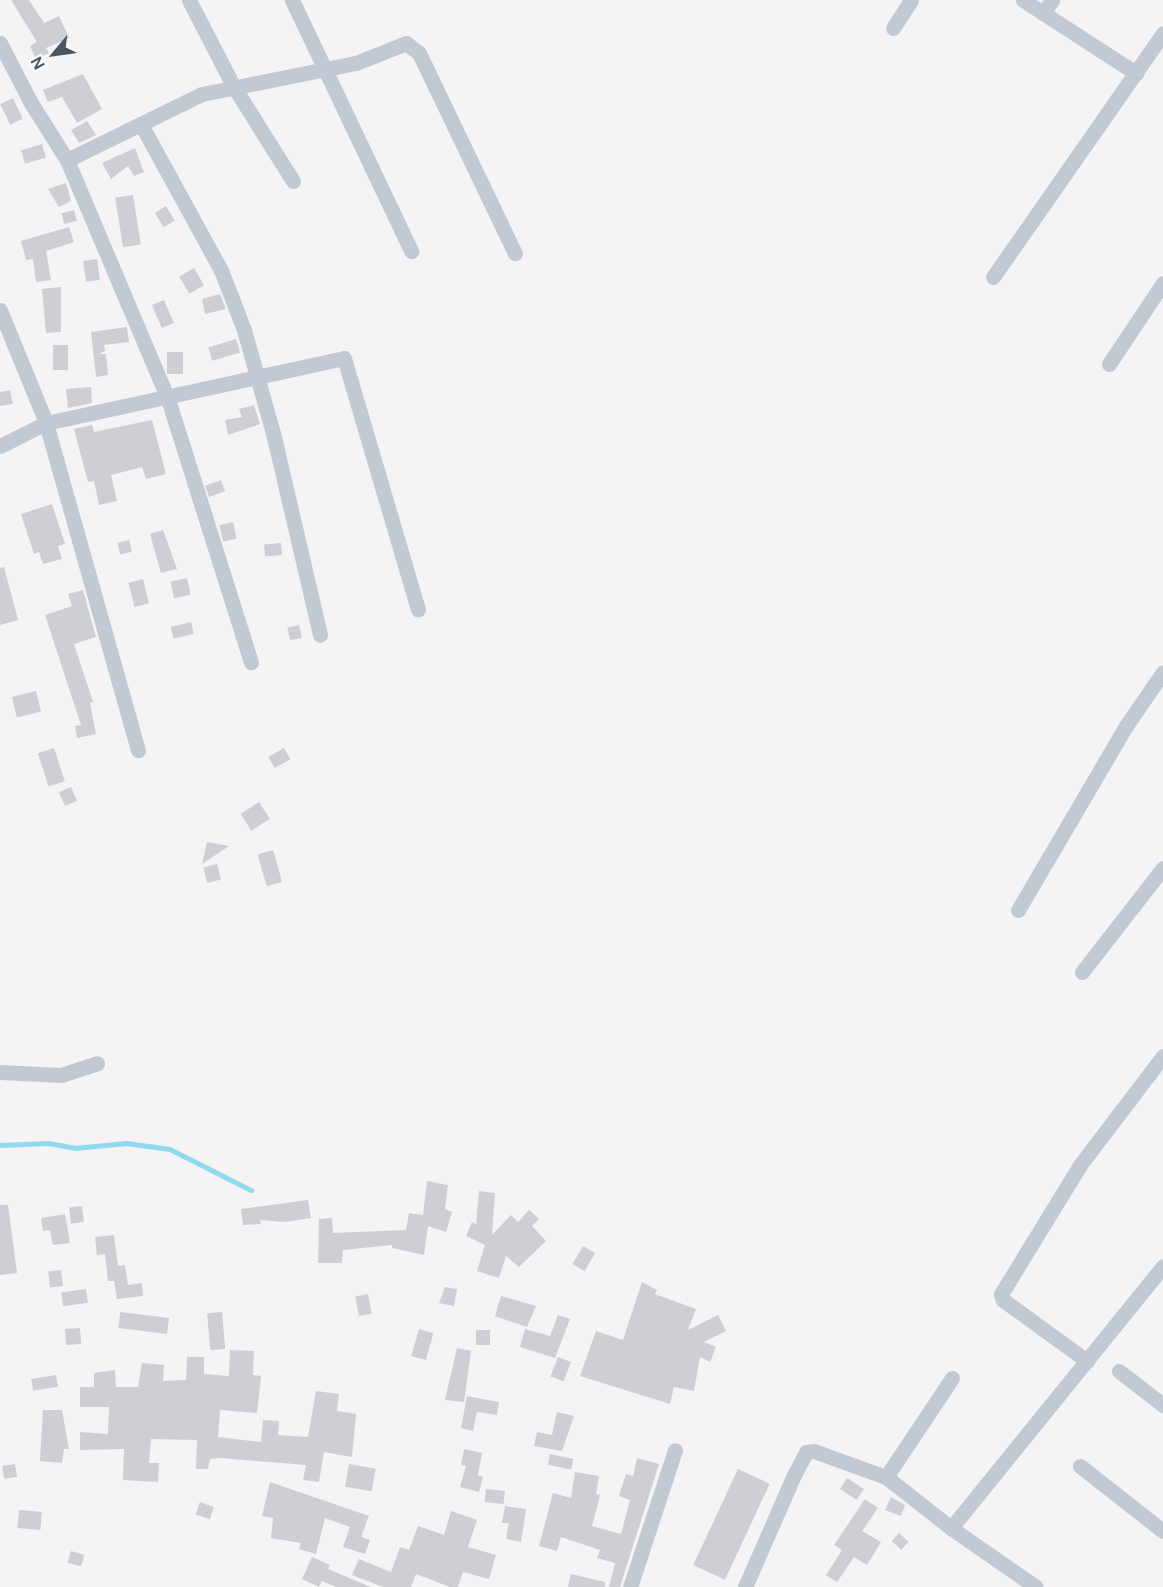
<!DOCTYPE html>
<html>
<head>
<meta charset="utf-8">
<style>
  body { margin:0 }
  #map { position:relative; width:1163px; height:1587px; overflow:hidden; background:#f5f3f3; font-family:"DM Sans",sans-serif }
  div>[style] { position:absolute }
  .stream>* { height:4.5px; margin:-2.25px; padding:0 2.25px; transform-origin:2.25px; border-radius:2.25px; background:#90daee }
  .building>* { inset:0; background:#cdcfd5; transform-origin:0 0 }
  .minor>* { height:15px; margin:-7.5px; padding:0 7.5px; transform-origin:7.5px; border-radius:7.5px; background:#c1cad2 }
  span { translate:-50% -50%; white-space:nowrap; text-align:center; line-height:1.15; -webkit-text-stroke:4.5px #fff; paint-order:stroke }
  .north { position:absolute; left:24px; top:24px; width:60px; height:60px; -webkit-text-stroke:4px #fff; paint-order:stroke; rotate:241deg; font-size:16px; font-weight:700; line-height:24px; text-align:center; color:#4a5661 }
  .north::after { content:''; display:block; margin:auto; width:21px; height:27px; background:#4a5661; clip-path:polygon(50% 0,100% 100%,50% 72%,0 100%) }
</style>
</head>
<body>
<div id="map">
  <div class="stream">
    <i style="left:0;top:1145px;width:48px;rotate:-2.4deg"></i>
    <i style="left:48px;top:1143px;width:27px;rotate:10deg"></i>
    <i style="left:75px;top:1148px;width:51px;rotate:-5.6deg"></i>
    <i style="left:126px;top:1143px;width:44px;rotate:7.8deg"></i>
    <i style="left:170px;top:1149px;width:91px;rotate:26.8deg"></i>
  </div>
  <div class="building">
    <i style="clip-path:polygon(11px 0,29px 0,44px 23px,59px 16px,69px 38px,46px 48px,49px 53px,36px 59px,30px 46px,37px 42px)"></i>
    <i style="clip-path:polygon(83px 74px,102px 109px,77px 123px,62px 97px,48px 102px,43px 90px)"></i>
    <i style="left:13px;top:98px;width:23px;height:14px;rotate:65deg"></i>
    <i style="clip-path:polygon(87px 121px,96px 135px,79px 143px,71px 130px)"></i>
    <i style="left:42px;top:144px;width:14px;height:22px;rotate:73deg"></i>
    <i style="clip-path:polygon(135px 148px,144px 172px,134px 176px,128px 166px,111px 179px,102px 163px)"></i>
    <i style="clip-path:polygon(66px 183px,71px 201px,59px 207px,48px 189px)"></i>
    <i style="left:133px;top:195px;width:50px;height:18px;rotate:81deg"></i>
    <i style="left:166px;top:206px;width:17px;height:13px;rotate:59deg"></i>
    <i style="left:74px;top:210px;width:11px;height:13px;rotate:75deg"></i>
    <i style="clip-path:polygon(69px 227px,74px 242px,46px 251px,51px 280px,36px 282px,33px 259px,26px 260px,21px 241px)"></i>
    <i style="left:97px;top:259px;width:21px;height:14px;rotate:82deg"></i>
    <i style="left:194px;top:268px;width:20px;height:17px;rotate:60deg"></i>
    <i style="clip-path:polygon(61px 287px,61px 332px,46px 333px,42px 289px)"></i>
    <i style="clip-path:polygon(220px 294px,226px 309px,205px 314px,202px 299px)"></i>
    <i style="left:164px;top:300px;width:25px;height:13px;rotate:67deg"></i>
    <i style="clip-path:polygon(127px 327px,129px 342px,104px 345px,105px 351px,99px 354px,106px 354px,108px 375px,96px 377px,91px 332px)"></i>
    <i style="left:236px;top:339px;width:14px;height:29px;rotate:73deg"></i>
    <i style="left:68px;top:345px;width:25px;height:15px;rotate:90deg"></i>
    <i style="left:183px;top:352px;width:22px;height:16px;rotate:90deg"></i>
    <i style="clip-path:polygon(91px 387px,92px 403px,68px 408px,66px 389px)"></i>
    <i style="clip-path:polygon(10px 390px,13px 404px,0 406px,0 392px)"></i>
    <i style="clip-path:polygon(254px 405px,260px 424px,228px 435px,225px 420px,242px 417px,239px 409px)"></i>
    <i style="clip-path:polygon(152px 420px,166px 474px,146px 479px,142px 467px,111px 475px,117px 501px,99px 505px,94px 481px,88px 482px,74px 429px,92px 425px,94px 432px)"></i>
    <i style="left:221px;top:480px;width:12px;height:17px;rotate:70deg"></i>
    <i style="clip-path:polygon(52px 504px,65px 544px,58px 546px,62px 559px,43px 564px,39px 552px,34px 554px,21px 514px)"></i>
    <i style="left:233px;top:522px;width:17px;height:14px;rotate:77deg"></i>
    <i style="clip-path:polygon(163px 530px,177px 569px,161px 573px,150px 534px)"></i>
    <i style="left:129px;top:540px;width:12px;height:12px;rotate:76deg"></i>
    <i style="left:281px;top:543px;width:12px;height:17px;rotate:85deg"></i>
    <i style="clip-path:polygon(4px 567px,18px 620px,0 625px,0 568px)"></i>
    <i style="left:187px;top:578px;width:17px;height:17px;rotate:77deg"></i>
    <i style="left:143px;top:579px;width:25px;height:15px;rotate:76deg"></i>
    <i style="clip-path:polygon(83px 590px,96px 637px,74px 644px,93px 702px,90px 703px,96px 734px,77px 738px,75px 726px,81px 725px,45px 615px,72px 606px,68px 594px)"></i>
    <i style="left:191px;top:622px;width:12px;height:21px;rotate:76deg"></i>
    <i style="left:299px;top:625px;width:13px;height:12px;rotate:77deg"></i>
    <i style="left:36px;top:691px;width:21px;height:25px;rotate:76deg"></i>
    <i style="left:54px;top:748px;width:35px;height:17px;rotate:72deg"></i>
    <i style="left:284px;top:748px;width:13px;height:18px;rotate:61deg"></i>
    <i style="left:71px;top:787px;width:15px;height:13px;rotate:67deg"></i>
    <i style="left:259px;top:802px;width:20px;height:22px;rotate:57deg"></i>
    <i style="clip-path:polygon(207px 842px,229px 846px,202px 864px)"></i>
    <i style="left:273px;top:850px;width:33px;height:16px;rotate:74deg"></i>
    <i style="left:217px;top:864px;width:16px;height:14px;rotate:76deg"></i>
    <i style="clip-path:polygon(427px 1181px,448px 1185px,445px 1209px,452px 1212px,446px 1232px,428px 1226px,424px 1255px,392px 1248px,392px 1245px,343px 1250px,342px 1263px,318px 1263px,319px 1219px,332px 1218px,333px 1233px,406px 1230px,409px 1213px,423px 1215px)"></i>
    <i style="clip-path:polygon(479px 1191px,495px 1193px,492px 1235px,511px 1215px,518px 1222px,529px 1210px,539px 1219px,532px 1226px,546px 1241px,519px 1267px,506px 1256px,499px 1278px,477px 1271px,485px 1245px,466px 1236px,472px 1222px,476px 1224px)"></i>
    <i style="clip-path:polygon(308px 1200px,311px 1218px,284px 1222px,260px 1220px,261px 1224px,243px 1225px,241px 1209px)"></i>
    <i style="clip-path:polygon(0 1205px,8px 1205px,17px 1273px,0 1275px)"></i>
    <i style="left:82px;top:1206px;width:16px;height:13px;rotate:83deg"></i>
    <i style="clip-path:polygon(65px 1214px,70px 1243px,53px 1245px,50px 1230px,43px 1231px,41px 1218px)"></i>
    <i style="clip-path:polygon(114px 1235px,118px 1266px,125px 1265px,128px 1285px,142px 1283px,143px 1296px,117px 1299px,114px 1281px,108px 1281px,105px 1254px,97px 1255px,95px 1237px)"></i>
    <i style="left:583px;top:1246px;width:14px;height:21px;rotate:30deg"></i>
    <i style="left:61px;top:1270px;width:16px;height:13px;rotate:83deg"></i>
    <i style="clip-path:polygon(642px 1282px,657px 1290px,655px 1294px,696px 1309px,688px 1330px,718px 1315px,726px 1331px,704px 1342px,716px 1347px,710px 1362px,700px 1357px,694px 1391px,674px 1387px,670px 1404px,580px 1376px,596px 1331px,623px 1340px)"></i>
    <i style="clip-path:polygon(445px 1287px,457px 1289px,454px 1306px,439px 1303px)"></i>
    <i style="left:86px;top:1289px;width:14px;height:25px;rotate:82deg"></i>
    <i style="left:368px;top:1294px;width:20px;height:13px;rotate:79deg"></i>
    <i style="clip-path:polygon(501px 1296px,536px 1306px,527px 1327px,495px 1316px)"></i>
    <i style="left:222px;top:1312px;width:37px;height:15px;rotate:85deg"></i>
    <i style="clip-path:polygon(558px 1315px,570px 1319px,555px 1358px,520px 1347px,525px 1329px,550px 1336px)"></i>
    <i style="left:169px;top:1318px;width:16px;height:49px;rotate:97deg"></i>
    <i style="left:80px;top:1328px;width:16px;height:15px;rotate:86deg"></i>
    <i style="left:419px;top:1329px;width:15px;height:28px;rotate:16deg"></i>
    <i style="left:476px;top:1330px;width:14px;height:15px"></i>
    <i style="clip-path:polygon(457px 1348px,471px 1351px,464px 1402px,445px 1400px)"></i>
    <i style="clip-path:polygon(230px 1350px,254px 1351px,253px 1375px,261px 1376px,257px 1413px,220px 1410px,218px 1437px,261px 1442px,263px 1420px,279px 1421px,278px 1435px,308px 1437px,316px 1391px,339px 1394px,337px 1411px,356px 1414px,352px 1457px,324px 1452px,319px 1482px,303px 1480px,306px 1465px,220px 1458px,210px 1459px,208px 1469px,196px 1469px,197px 1440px,151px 1439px,149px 1463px,159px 1463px,158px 1482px,123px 1480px,124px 1449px,80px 1450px,80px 1432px,108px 1434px,109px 1407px,80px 1407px,80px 1387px,94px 1387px,94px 1373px,115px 1370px,116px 1387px,138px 1387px,142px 1363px,164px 1365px,163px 1381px,186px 1380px,187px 1357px,204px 1357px,204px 1374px,229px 1376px)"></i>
    <i style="left:558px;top:1357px;width:14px;height:21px;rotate:21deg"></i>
    <i style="left:56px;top:1375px;width:12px;height:25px;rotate:81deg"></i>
    <i style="clip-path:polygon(467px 1396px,499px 1402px,497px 1415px,477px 1412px,473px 1431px,461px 1428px)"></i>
    <i style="clip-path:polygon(43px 1410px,62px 1410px,69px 1449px,64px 1449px,62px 1463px,40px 1461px)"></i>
    <i style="clip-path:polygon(557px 1412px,574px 1416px,562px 1451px,534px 1446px,537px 1432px,552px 1435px)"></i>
    <i style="clip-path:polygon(464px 1449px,482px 1453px,478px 1475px,483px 1477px,479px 1492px,460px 1487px,466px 1466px,461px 1465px)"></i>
    <i style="left:550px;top:1454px;width:24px;height:11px;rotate:12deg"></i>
    <i style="clip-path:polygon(637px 1458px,659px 1464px,620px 1587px,609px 1587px,615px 1563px,597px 1558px,600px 1550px,561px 1537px,557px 1551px,539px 1546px,553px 1493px,571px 1498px,575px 1472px,599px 1476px,596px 1494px,600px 1495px,592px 1526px,621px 1534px,630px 1500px,619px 1496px,626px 1474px,633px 1476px)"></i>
    <i style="left:15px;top:1464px;width:13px;height:13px;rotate:81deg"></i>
    <i style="left:349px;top:1464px;width:27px;height:23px;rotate:10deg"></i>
    <i style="left:738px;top:1469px;width:35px;height:106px;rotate:25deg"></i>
    <i style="left:847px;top:1478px;width:20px;height:13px;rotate:33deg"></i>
    <i style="clip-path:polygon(270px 1482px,369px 1516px,361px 1537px,370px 1540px,365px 1554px,343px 1547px,350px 1527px,325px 1518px,316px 1554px,299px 1549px,301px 1543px,271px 1538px,273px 1518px,262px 1516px)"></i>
    <i style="left:486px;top:1489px;width:19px;height:13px;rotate:6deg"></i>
    <i style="clip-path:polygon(891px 1497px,905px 1505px,901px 1516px,885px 1510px)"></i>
    <i style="clip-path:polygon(865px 1499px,878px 1508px,862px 1531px,881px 1542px,867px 1565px,854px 1557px,837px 1582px,826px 1575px,842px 1550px,834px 1545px)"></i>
    <i style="left:200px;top:1502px;width:15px;height:13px;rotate:20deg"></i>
    <i style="clip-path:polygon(505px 1506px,526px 1509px,521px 1542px,506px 1539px,509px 1523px,502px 1523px)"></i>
    <i style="left:19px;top:1510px;width:23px;height:18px;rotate:5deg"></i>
    <i style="clip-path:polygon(451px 1511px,477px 1520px,468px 1547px,496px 1555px,489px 1579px,463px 1572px,458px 1587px,450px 1587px,416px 1574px,411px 1587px,383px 1587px,352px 1575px,359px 1559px,391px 1572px,400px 1547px,409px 1550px,418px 1526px,444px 1535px)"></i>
    <i style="left:899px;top:1533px;width:13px;height:11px;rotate:42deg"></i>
    <i style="left:71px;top:1551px;width:14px;height:12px;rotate:17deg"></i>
    <i style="clip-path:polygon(312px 1557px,330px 1565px,328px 1569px,371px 1587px,336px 1587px,322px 1581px,319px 1587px,302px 1579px)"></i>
    <i style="clip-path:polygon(571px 1574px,605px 1582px,605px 1587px,568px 1587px)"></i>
  </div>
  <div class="minor">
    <i style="left:189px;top:0;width:98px;rotate:62.7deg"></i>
    <i style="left:234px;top:87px;width:111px;rotate:57.9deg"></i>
    <i style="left:292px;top:0;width:278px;rotate:64.6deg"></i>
    <i style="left:1023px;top:0;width:135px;rotate:32.9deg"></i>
    <i style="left:1043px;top:13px;width:16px;rotate:-55deg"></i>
    <i style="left:893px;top:28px;width:33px;rotate:-57deg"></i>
    <i style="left:0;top:43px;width:68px;rotate:62.7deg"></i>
    <i style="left:31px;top:103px;width:67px;rotate:57.7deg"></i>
    <i style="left:67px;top:160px;width:259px;rotate:67.1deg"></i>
    <i style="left:168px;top:399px;width:276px;rotate:72.5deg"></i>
    <i style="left:142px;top:126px;width:164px;rotate:61.3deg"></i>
    <i style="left:221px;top:270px;width:64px;rotate:69deg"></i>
    <i style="left:244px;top:330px;width:111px;rotate:74.3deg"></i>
    <i style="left:274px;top:437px;width:203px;rotate:76.9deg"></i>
    <i style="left:67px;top:160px;width:150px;rotate:-26.1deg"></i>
    <i style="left:202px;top:94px;width:157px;rotate:-11.4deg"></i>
    <i style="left:356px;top:63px;width:54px;rotate:-21.8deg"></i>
    <i style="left:406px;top:43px;width:16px;rotate:38deg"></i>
    <i style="left:419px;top:53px;width:222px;rotate:64.4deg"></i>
    <i style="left:993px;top:277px;width:297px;rotate:-55.1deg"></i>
    <i style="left:0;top:310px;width:122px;rotate:67.8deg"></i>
    <i style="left:46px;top:423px;width:340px;rotate:74.3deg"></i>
    <i style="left:1109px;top:364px;width:97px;rotate:-56.3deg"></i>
    <i style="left:0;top:446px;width:51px;rotate:-26.6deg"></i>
    <i style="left:46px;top:423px;width:305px;rotate:-12.3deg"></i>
    <i style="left:344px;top:358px;width:262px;rotate:73.6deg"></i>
    <i style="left:1018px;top:910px;width:213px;rotate:-59.6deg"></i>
    <i style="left:1126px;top:726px;width:65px;rotate:-55.6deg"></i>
    <i style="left:1082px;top:972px;width:132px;rotate:-52.1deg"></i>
    <i style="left:0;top:1072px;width:61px;rotate:2.8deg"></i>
    <i style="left:61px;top:1075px;width:38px;rotate:-18deg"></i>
    <i style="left:1087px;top:1361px;width:104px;rotate:-144deg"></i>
    <i style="left:1003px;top:1300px;width:6px;rotate:-108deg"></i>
    <i style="left:1001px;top:1294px;width:151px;rotate:-58.5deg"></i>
    <i style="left:1080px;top:1165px;width:137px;rotate:-52.7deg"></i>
    <i style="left:1119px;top:1371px;width:56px;rotate:37.7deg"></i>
    <i style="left:1080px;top:1466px;width:105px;rotate:38.1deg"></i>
    <i style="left:886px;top:1477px;width:119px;rotate:-56.3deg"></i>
    <i style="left:951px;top:1528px;width:337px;rotate:-51deg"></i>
    <i style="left:630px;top:1587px;width:144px;rotate:-71.8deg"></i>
    <i style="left:745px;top:1587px;width:122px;rotate:-66.4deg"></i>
    <i style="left:794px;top:1475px;width:26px;rotate:-62deg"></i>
    <i style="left:806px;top:1452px;width:8px;rotate:-7deg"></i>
    <i style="left:814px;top:1451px;width:77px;rotate:19.9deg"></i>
    <i style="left:886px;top:1477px;width:83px;rotate:38.1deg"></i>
    <i style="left:951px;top:1528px;width:103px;rotate:34.8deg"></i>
  </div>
  <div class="north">N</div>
</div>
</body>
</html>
